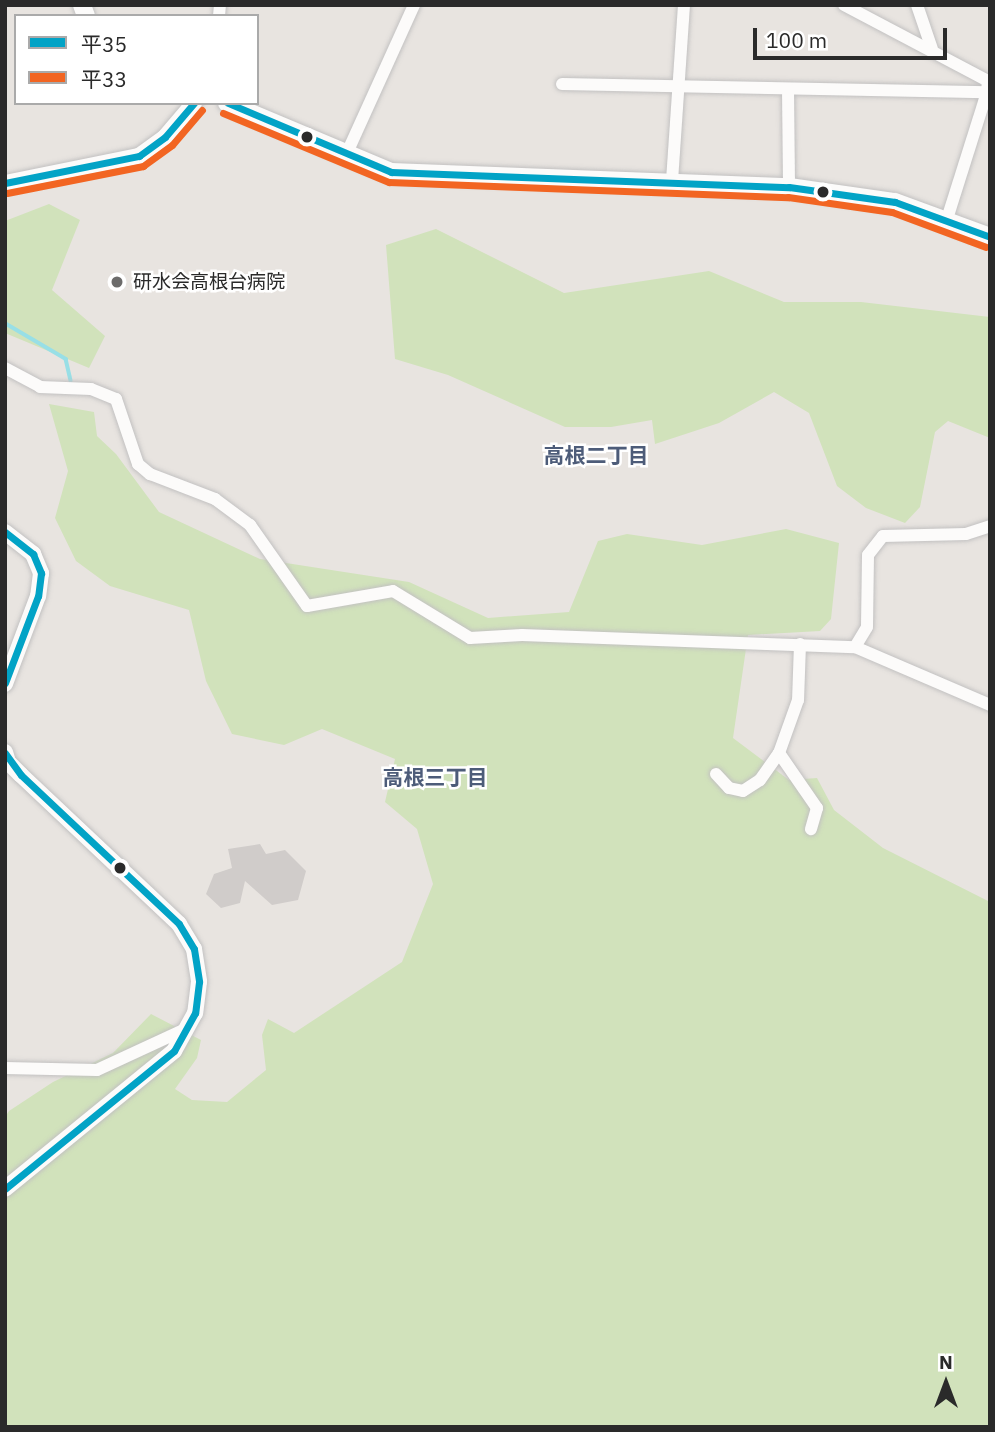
<!DOCTYPE html>
<html>
<head>
<meta charset="utf-8">
<style>
  body { margin:0 }
  #map { position:relative; width:995px; height:1432px; overflow:hidden; background:#e8e4e0; font-family:"IBM Plex Sans","Noto Sans JP",sans-serif }
  div>[style] { position:absolute }
  .green>* { inset:0; background:#d1e2bb }
  .stream>* { height:3.5px; margin:-1.75px; padding:0 1.75px; transform-origin:1.75px; border-radius:1.75px; background:#98dfe6 }
  .building>* { inset:0; background:#d0ccca }
  .roads { filter:drop-shadow(0 0 2px #c2c1c1) drop-shadow(0 0 2px #c2c1c1) }
  .minor>* { height:12px; margin:-6px; padding:0 6px; transform-origin:6px; border-radius:6px; background:#fcfbfa }
  .tertiary>* { height:16px; margin:-8px; padding:0 8px; transform-origin:8px; border-radius:8px; background:#fcfbfa }
  .secondary>* { height:18px; margin:-9px; padding:0 9px; transform-origin:9px; border-radius:9px; background:#fcfbfa }
  .bus-1>* { height:7px; margin:-3.5px; padding:0 3.5px; transform-origin:3.5px; border-radius:3.5px; background:#02a3c6 }
  .bus-2>* { height:7px; margin:-3.5px; padding:0 3.5px; transform-origin:3.5px; border-radius:3.5px; background:#f26522 }
  .dots>* { width:19px; height:19px; translate:-50% -50%; box-sizing:border-box; border:4px solid #fff; border-radius:50% }
  span { translate:-50% -50%; white-space:nowrap; text-align:center; line-height:1.15; -webkit-text-stroke:5px #fff; paint-order:stroke }
  .poi-label { font-size:19px; color:#2a2a2a }
  .left { translate:0 -50%; text-align:left }
  .neighbourhood-label { font-size:21px; color:#4d5c79; font-weight:700 }
  .frame { position:absolute; inset:0; border:7px solid #2a2a2a; pointer-events:none }
  .legend { position:absolute; left:14px; top:14px; width:245px; height:91px; box-sizing:border-box; background:#fff; border:2px solid #aaa; margin:0; padding:9px 12px; list-style:none; font-size:21px; color:#2a2a2a }
  .legend li { display:flex; align-items:center; gap:14px; height:35px }
  .legend b { width:35px; border:2px solid #aaa }
  .north { position:absolute; left:911px; top:1348px; width:70px; height:70px; -webkit-text-stroke:5px #fff; paint-order:stroke; rotate:0deg; font-size:19px; font-weight:700; line-height:28px; text-align:center; color:#2a2a2a }
  .north::after { content:''; display:block; margin:auto; width:24px; height:32px; background:#2a2a2a; clip-path:polygon(50% 0,100% 100%,50% 72%,0 100%) }
  .scale { position:absolute; left:753px; top:28px; width:194px; height:32px; box-sizing:border-box; border:4px solid #2a2a2a; border-top:0; padding-left:9px; font-size:21px; line-height:24px; white-space:nowrap; color:#2a2a2a; -webkit-text-stroke:5px #fff; paint-order:stroke }
</style>
</head>
<body>
<div id="map">
  <div class="green">
    <i style="clip-path:polygon(49px 204px,80px 220px,52px 290px,105px 336px,89px 368px,5px 333px,5px 221px)"></i>
    <i style="clip-path:polygon(436px 229px,564px 293px,709px 271px,784px 302px,861px 302px,990px 317px,990px 438px,948px 421px,935px 432px,920px 507px,905px 523px,866px 508px,837px 486px,809px 413px,774px 392px,719px 423px,655px 444px,652px 420px,611px 427px,565px 427px,448px 375px,395px 359px,386px 245px)"></i>
    <i style="clip-path:polygon(49px 404px,94px 412px,97px 436px,116px 454px,159px 512px,260px 559px,409px 582px,488px 618px,569px 612px,598px 541px,627px 534px,702px 545px,786px 529px,839px 543px,831px 619px,820px 631px,748px 635px,733px 738px,789px 780px,817px 778px,834px 810px,883px 848px,990px 902px,990px 1427px,5px 1427px,5px 1117px,9px 1111px,53px 1082px,113px 1053px,151px 1014px,201px 1040px,197px 1058px,175px 1089px,192px 1100px,227px 1102px,266px 1070px,262px 1035px,268px 1019px,294px 1033px,402px 962px,433px 884px,417px 829px,385px 802px,395px 759px,322px 729px,284px 745px,232px 734px,206px 681px,189px 610px,110px 586px,76px 561px,55px 518px,68px 471px)"></i>
  </div>
  <div class="stream">
    <i style="left:5px;top:323px;width:71px;rotate:30.5deg"></i>
    <i style="left:66px;top:359px;width:22px;rotate:77deg"></i>
  </div>
  <div class="building">
    <i style="clip-path:polygon(260px 844px,266px 854px,285px 850px,306px 871px,298px 900px,272px 905px,245px 881px,240px 903px,221px 908px,206px 894px,214px 874px,232px 868px,228px 849px)"></i>
  </div>
  <div class="roads">
    <div class="minor">
      <i style="left:844px;top:5px;width:165px;rotate:27.8deg"></i>
      <i style="left:917px;top:5px;width:46px;rotate:71.2deg"></i>
      <i style="left:219px;top:16px;width:11px;rotate:-85deg"></i>
      <i style="left:562px;top:84px;width:425px;rotate:1.1deg"></i>
      <i style="left:987px;top:92px;width:11px;rotate:-85deg"></i>
      <i style="left:788px;top:89px;width:98px;rotate:89.4deg"></i>
      <i style="left:346px;top:155px;width:165px;rotate:-65.6deg"></i>
      <i style="left:672px;top:181px;width:176px;rotate:-86.1deg"></i>
      <i style="left:947px;top:219px;width:133px;rotate:-72.5deg"></i>
      <i style="left:5px;top:368px;width:40px;rotate:28deg"></i>
      <i style="left:40px;top:387px;width:51px;rotate:2.2deg"></i>
      <i style="left:91px;top:389px;width:27px;rotate:22deg"></i>
      <i style="left:116px;top:399px;width:69px;rotate:71.3deg"></i>
      <i style="left:138px;top:464px;width:16px;rotate:40deg"></i>
      <i style="left:150px;top:474px;width:70px;rotate:21deg"></i>
      <i style="left:215px;top:499px;width:44px;rotate:36.6deg"></i>
      <i style="left:250px;top:525px;width:99px;rotate:54.9deg"></i>
      <i style="left:307px;top:606px;width:87px;rotate:-9.9deg"></i>
      <i style="left:393px;top:591px;width:90px;rotate:31.4deg"></i>
      <i style="left:470px;top:638px;width:52px;rotate:-3.3deg"></i>
      <i style="left:522px;top:635px;width:333px;rotate:2.1deg"></i>
      <i style="left:855px;top:647px;width:23px;rotate:-59deg"></i>
      <i style="left:867px;top:627px;width:72px;rotate:-89.2deg"></i>
      <i style="left:868px;top:555px;width:24px;rotate:-52deg"></i>
      <i style="left:883px;top:536px;width:83px;rotate:-1.4deg"></i>
      <i style="left:966px;top:534px;width:25px;rotate:-18deg"></i>
      <i style="left:800px;top:644px;width:56px;rotate:92deg"></i>
      <i style="left:798px;top:700px;width:56px;rotate:109.7deg"></i>
      <i style="left:779px;top:753px;width:67px;rotate:55.4deg"></i>
      <i style="left:817px;top:808px;width:22px;rotate:106deg"></i>
      <i style="left:855px;top:647px;width:147px;rotate:23.2deg"></i>
      <i style="left:716px;top:774px;width:19px;rotate:47deg"></i>
      <i style="left:729px;top:788px;width:14px;rotate:12deg"></i>
      <i style="left:743px;top:791px;width:20px;rotate:-33deg"></i>
      <i style="left:760px;top:780px;width:33px;rotate:-55deg"></i>
      <i style="left:5px;top:1068px;width:92px;rotate:1.2deg"></i>
      <i style="left:97px;top:1070px;width:100px;rotate:-24.8deg"></i>
    </div>
    <div class="tertiary">
      <i style="left:5px;top:183px;width:137px;rotate:-11.4deg"></i>
      <i style="left:139px;top:156px;width:32px;rotate:-36deg"></i>
      <i style="left:165px;top:137px;width:45px;rotate:-49.5deg"></i>
      <i style="left:5px;top:532px;width:36px;rotate:38deg"></i>
      <i style="left:33px;top:554px;width:21px;rotate:67deg"></i>
      <i style="left:41px;top:573px;width:23px;rotate:97deg"></i>
      <i style="left:38px;top:596px;width:94px;rotate:110.6deg"></i>
      <i style="left:5px;top:752px;width:10px;rotate:73deg"></i>
      <i style="left:8px;top:762px;width:18px;rotate:45deg"></i>
      <i style="left:21px;top:775px;width:217px;rotate:43.3deg"></i>
      <i style="left:179px;top:924px;width:29px;rotate:59deg"></i>
      <i style="left:194px;top:949px;width:33px;rotate:81deg"></i>
      <i style="left:199px;top:982px;width:31px;rotate:97deg"></i>
      <i style="left:195px;top:1013px;width:43px;rotate:118.9deg"></i>
      <i style="left:174px;top:1051px;width:218px;rotate:140.8deg"></i>
    </div>
    <div class="secondary">
      <i style="left:82px;top:5px;width:12px;rotate:70deg"></i>
      <i style="left:227px;top:103px;width:178px;rotate:22.8deg"></i>
      <i style="left:391px;top:172px;width:398px;rotate:2.2deg"></i>
      <i style="left:789px;top:187px;width:107px;rotate:8.1deg"></i>
      <i style="left:895px;top:202px;width:101px;rotate:20.2deg"></i>
    </div>
  </div>
  <div class="bus-1">
    <i style="left:228px;top:103px;width:177px;rotate:22.9deg"></i>
    <i style="left:391px;top:172px;width:398px;rotate:2.2deg"></i>
    <i style="left:789px;top:187px;width:107px;rotate:8.1deg"></i>
    <i style="left:895px;top:202px;width:101px;rotate:20.2deg"></i>
    <i style="left:5px;top:183px;width:137px;rotate:-11.4deg"></i>
    <i style="left:139px;top:156px;width:32px;rotate:-36deg"></i>
    <i style="left:165px;top:137px;width:45px;rotate:-49.5deg"></i>
    <i style="left:5px;top:532px;width:36px;rotate:38deg"></i>
    <i style="left:33px;top:554px;width:21px;rotate:67deg"></i>
    <i style="left:41px;top:573px;width:23px;rotate:97deg"></i>
    <i style="left:38px;top:596px;width:93px;rotate:110.8deg"></i>
    <i style="left:5px;top:753px;width:27px;rotate:54deg"></i>
    <i style="left:21px;top:775px;width:217px;rotate:43.3deg"></i>
    <i style="left:179px;top:924px;width:29px;rotate:59deg"></i>
    <i style="left:194px;top:949px;width:33px;rotate:81deg"></i>
    <i style="left:199px;top:982px;width:31px;rotate:97deg"></i>
    <i style="left:195px;top:1013px;width:43px;rotate:118.9deg"></i>
    <i style="left:174px;top:1051px;width:218px;rotate:140.8deg"></i>
  </div>
  <div class="bus-2">
    <i style="left:223px;top:113px;width:180px;rotate:22.6deg"></i>
    <i style="left:389px;top:182px;width:399px;rotate:2.2deg"></i>
    <i style="left:788px;top:197px;width:105px;rotate:8.2deg"></i>
    <i style="left:892px;top:212px;width:100px;rotate:20.4deg"></i>
    <i style="left:7px;top:193px;width:139px;rotate:-11.2deg"></i>
    <i style="left:143px;top:166px;width:36px;rotate:-36deg"></i>
    <i style="left:172px;top:145px;width:46px;rotate:-49.4deg"></i>
  </div>
  <div class="dots">
    <i style="left:307px;top:137px;background:#2a2a2a"></i>
    <i style="left:823px;top:192px;background:#2a2a2a"></i>
    <i style="left:117px;top:282px;background:#6c6b6a"></i>
    <i style="left:120px;top:868px;background:#2a2a2a"></i>
  </div>
  <div class="poi-label">
    <span class="left" style="left:133px;top:282px">研水会高根台病院</span>
  </div>
  <div class="neighbourhood-label">
    <span style="left:596px;top:455px">高根二丁目</span>
    <span style="left:435px;top:777px">高根三丁目</span>
  </div>
  <div class="frame"></div>
  <ul class="legend">
  <li><b style="height:9px;background:#02a3c6"></b>平35</li>
  <li><b style="height:9px;background:#f26522"></b>平33</li>
  </ul>
  <div class="north">N</div>
  <div class="scale">100 m</div>
</div>
</body>
</html>
